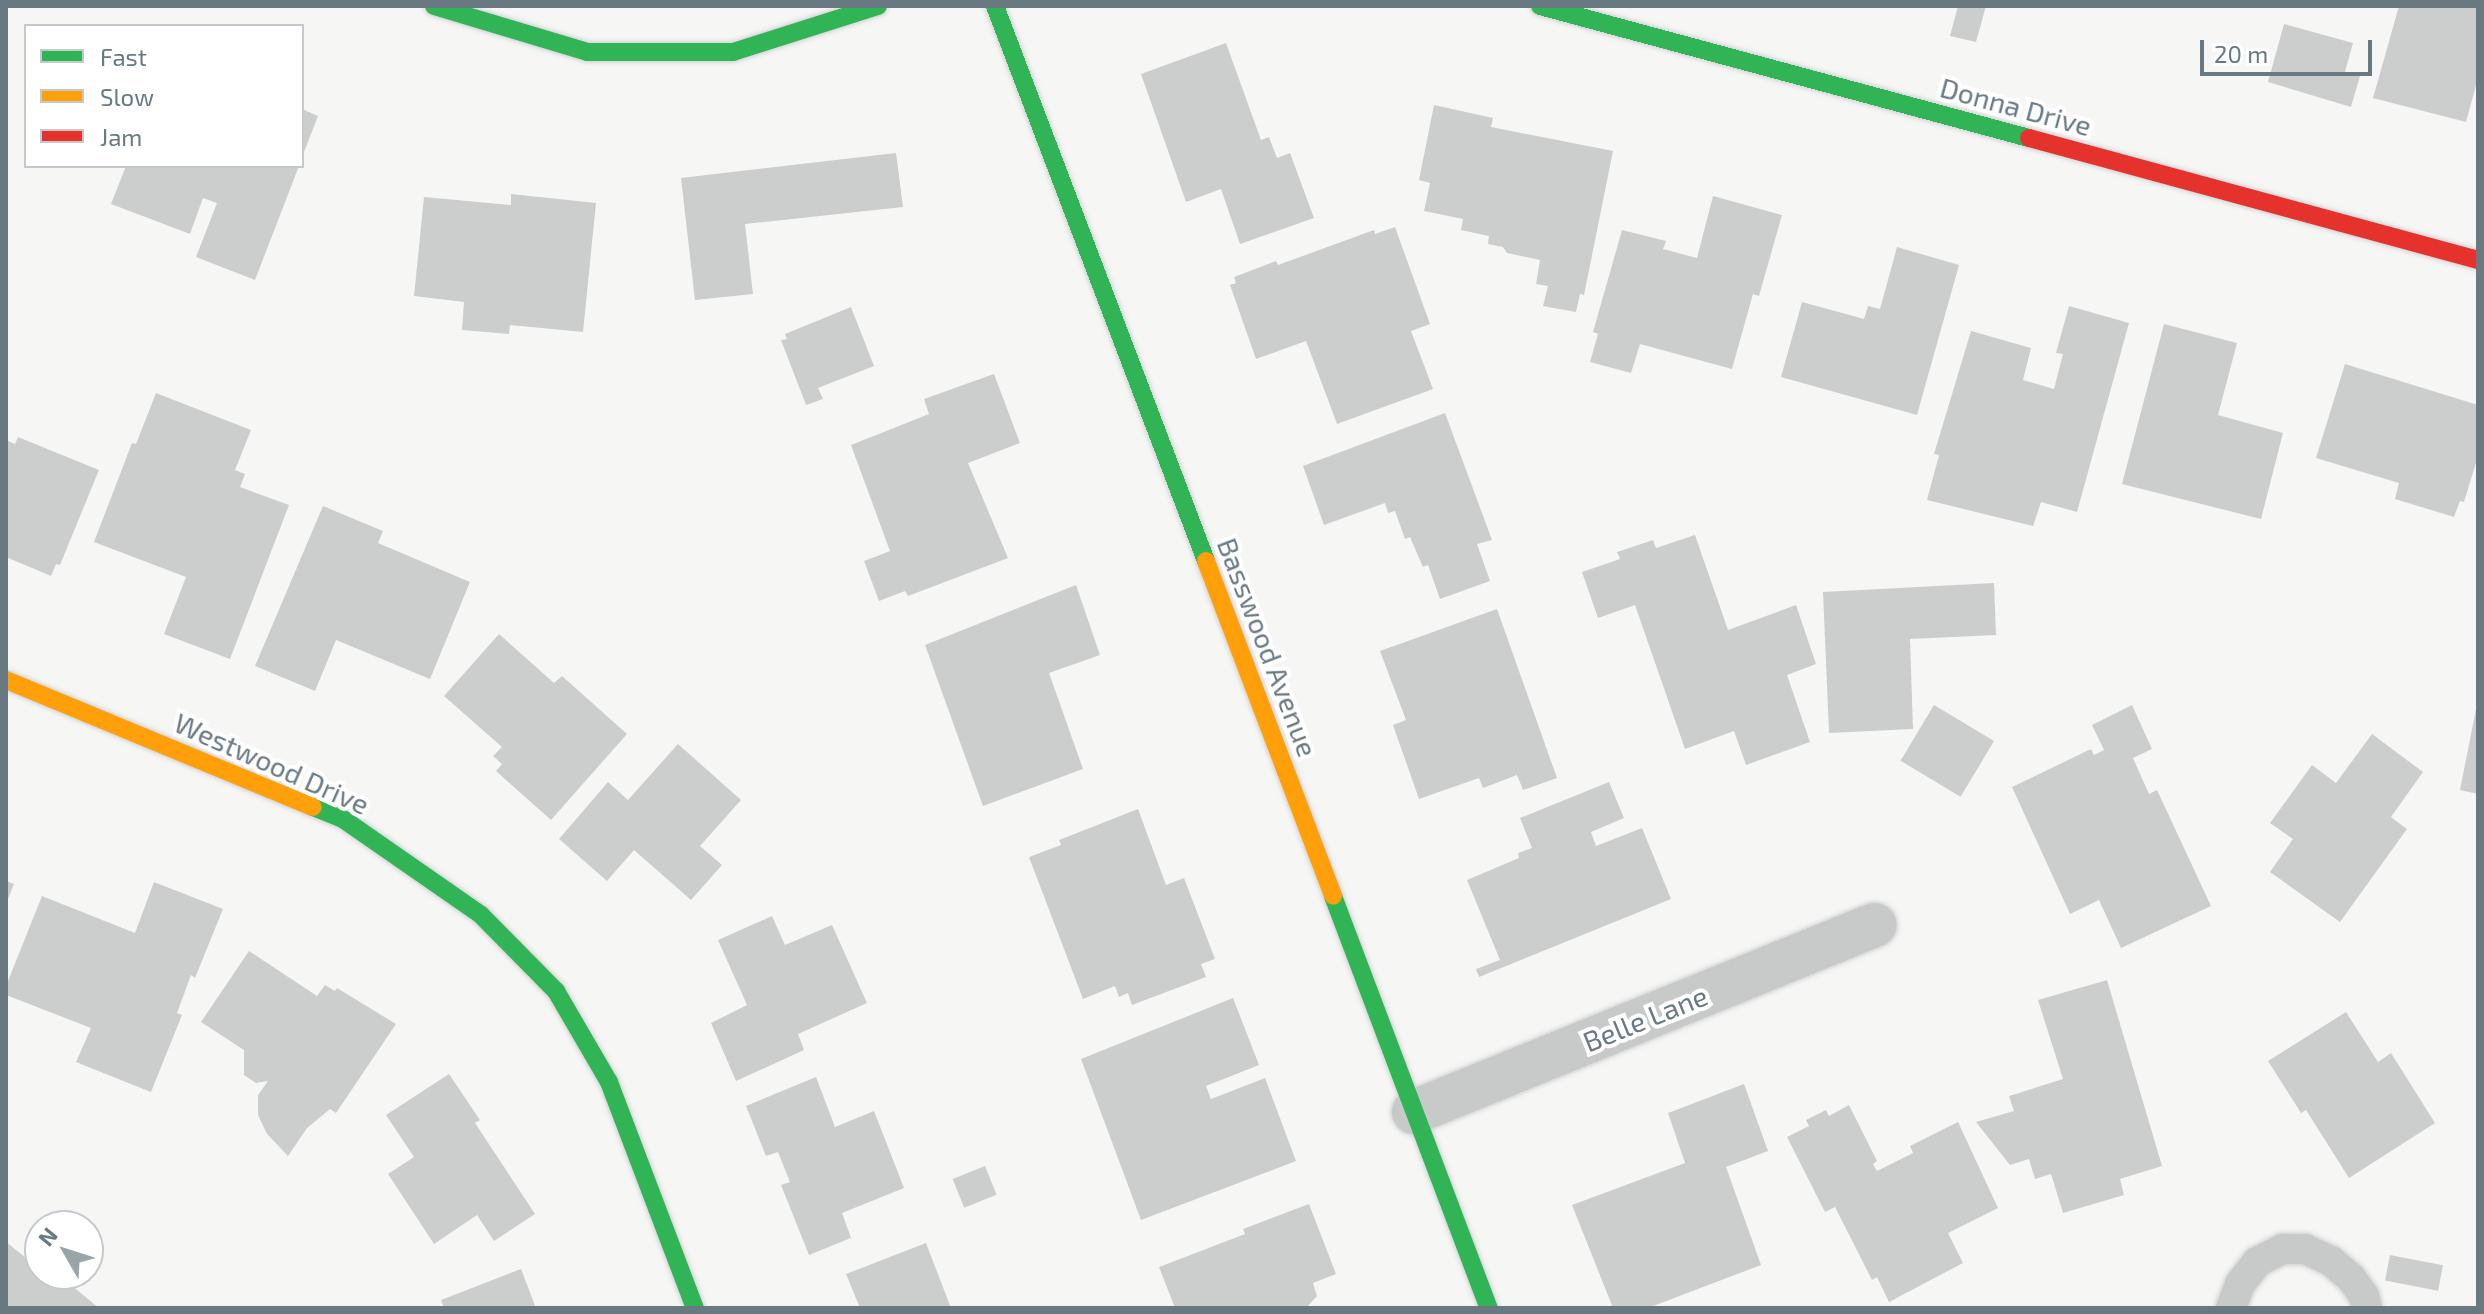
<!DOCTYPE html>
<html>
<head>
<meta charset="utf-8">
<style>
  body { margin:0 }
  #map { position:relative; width:2484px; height:1314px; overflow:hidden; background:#f6f6f5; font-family:"Exo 2",sans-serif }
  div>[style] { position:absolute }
  .building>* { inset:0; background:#cccece; transform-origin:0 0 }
  .roads { filter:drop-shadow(0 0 2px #d1d2d3) drop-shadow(0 0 2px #d1d2d3) }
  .lane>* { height:30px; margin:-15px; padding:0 15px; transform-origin:15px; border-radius:15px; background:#c8caca }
  .street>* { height:44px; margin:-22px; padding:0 22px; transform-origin:22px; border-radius:22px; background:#c8caca }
  .fast>* { height:18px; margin:-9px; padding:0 9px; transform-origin:9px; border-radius:9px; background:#30b455 }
  .slow>* { height:18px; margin:-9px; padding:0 9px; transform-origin:9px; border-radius:9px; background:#ff9f0a }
  .jam>* { height:18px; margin:-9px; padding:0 9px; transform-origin:9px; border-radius:9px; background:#e5322d }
  span { translate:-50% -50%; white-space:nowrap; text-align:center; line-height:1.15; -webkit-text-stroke:8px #fff; paint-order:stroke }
  .street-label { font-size:28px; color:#687982 }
  .frame { position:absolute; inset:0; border:8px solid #687982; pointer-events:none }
  .legend { position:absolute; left:24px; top:24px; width:280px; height:144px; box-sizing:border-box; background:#fff; border:2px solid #c3c9cd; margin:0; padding:10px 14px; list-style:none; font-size:24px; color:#687982 }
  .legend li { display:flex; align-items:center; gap:16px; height:40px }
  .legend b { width:40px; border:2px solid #c3c9cd }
  .north { position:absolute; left:24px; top:1210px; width:80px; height:80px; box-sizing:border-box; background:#fff; border:2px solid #c3c9cd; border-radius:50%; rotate:309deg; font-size:22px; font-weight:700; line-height:32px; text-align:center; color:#687982 }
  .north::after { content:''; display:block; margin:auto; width:28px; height:36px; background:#9aa5aa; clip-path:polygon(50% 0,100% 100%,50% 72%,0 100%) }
  .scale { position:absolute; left:2200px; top:40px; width:172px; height:36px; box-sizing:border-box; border:4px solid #687982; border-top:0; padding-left:10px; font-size:24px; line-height:28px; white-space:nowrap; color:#687982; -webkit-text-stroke:6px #fff; paint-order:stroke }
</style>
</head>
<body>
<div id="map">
  <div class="building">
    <i style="clip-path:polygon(1958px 6px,1986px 6px,1976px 42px,1950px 36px)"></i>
    <i style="clip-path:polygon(2399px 6px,2478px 6px,2478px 78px,2466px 122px,2373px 98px)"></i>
    <i style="clip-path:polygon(2284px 24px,2353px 43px,2345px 72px,2360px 76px,2351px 107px,2268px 82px)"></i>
    <i style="clip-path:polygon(1226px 43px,1261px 140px,1269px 137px,1277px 158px,1290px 153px,1314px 218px,1240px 244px,1221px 189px,1186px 202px,1141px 74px)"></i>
    <i style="clip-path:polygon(1434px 105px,1493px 118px,1491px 127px,1613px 151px,1584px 295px,1580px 294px,1576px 312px,1543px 306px,1548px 286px,1536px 284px,1540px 260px,1507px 253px,1503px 247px,1488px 244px,1489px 236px,1461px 230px,1463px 219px,1424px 211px,1430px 183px,1419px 180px)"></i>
    <i style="clip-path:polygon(302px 109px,318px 116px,302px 157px)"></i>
    <i style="clip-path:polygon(896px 153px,903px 207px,745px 224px,753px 294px,695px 300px,681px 178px)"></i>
    <i style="clip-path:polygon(126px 166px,299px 166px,255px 280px,196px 257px,217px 203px,203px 198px,190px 234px,111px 204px)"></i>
    <i style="clip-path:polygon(511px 194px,596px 203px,583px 332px,510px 325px,509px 334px,462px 330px,464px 302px,414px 296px,424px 197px,511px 205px)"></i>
    <i style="clip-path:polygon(1713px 196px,1782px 215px,1759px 296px,1753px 294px,1732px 369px,1640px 344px,1631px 373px,1590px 362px,1598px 334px,1593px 332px,1622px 230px,1666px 241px,1663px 249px,1697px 258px)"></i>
    <i style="clip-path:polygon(1395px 227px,1430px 324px,1411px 331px,1433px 389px,1337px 424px,1306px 341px,1256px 359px,1230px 285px,1236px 283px,1234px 277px,1276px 261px,1278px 265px,1374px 230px,1375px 234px)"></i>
    <i style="clip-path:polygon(1897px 247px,1959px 265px,1917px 415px,1781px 377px,1802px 302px,1864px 319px,1868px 306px,1880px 309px)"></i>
    <i style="clip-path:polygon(2069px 306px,2129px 323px,2077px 512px,2041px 502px,2033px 526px,1927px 500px,1939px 455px,1934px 454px,1971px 331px,2031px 348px,2023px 380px,2054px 389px,2063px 354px,2056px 353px)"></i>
    <i style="clip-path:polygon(851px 307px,874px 366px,818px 388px,823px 399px,806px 405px,781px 340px,787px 339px,785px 334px)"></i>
    <i style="clip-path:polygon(2164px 324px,2237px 343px,2218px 415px,2283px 433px,2261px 519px,2122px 484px)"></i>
    <i style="clip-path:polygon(2345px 364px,2478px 405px,2478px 456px,2464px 502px,2460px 501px,2454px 517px,2395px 499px,2399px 483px,2316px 458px)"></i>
    <i style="clip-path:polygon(994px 374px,1020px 443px,968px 463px,1008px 558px,908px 596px,905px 591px,879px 601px,864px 561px,890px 551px,851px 445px,929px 414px,924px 399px)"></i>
    <i style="clip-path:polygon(156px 393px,251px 430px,235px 470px,245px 474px,240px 487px,289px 505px,230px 659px,164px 634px,186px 577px,94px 542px,132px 443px,136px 444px)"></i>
    <i style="clip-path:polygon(1445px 413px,1492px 540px,1477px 544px,1490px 581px,1440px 599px,1428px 565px,1423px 567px,1410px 537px,1405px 539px,1395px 511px,1388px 513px,1385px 503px,1324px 525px,1303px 466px)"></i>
    <i style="clip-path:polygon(18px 437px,99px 470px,60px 565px,56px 564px,51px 576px,6px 557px,6px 440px,15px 444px)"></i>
    <i style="clip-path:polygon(323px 506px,383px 531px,378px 543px,470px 582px,430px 679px,336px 640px,315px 691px,255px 666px)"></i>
    <i style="clip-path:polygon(1695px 535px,1728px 630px,1796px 605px,1816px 664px,1787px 675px,1810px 742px,1746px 765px,1734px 731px,1685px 749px,1635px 605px,1598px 618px,1582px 572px,1620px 559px,1617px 552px,1653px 540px,1656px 548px)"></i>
    <i style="clip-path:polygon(1994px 583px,1996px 635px,1910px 639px,1913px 729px,1829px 733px,1823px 592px)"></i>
    <i style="clip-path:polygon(1076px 585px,1100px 655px,1049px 673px,1083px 769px,983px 806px,925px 645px)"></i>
    <i style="clip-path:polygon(1497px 609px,1557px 778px,1523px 790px,1517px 775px,1483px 788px,1479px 778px,1419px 799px,1393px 725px,1406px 720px,1380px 651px)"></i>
    <i style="clip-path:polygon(499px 634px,554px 683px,562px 676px,627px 734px,551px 820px,496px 771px,502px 764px,493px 756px,502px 747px,444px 696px)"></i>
    <i style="clip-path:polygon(2477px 704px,2478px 704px,2478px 794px,2460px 790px)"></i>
    <i style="left:1934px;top:705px;width:70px;height:65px;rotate:31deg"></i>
    <i style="clip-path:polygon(2132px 705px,2152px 749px,2133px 758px,2149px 794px,2157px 790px,2211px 906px,2121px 948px,2099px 900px,2070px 914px,2012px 787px,2091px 749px,2094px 755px,2104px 750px,2092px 725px)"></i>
    <i style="clip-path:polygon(2372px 734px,2423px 772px,2391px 817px,2407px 829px,2340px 922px,2270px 872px,2293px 839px,2270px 823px,2312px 765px,2336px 783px)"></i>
    <i style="clip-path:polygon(678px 744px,741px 800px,700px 846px,722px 865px,691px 900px,634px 850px,607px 881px,559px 839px,608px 782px,628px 800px)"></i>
    <i style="clip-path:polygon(1609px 782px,1624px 818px,1591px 832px,1596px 846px,1642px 828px,1671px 899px,1479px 977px,1476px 969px,1500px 960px,1467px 880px,1519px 858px,1518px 853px,1532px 848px,1520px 818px)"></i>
    <i style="clip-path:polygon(1138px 809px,1166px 885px,1184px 878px,1215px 959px,1201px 964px,1206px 977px,1132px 1005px,1128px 993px,1119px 997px,1115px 986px,1083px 999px,1029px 857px,1061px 845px,1059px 840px)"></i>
    <i style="clip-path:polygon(6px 881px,14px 884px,6px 904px)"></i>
    <i style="clip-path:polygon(154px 882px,223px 909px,195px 978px,191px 975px,177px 1013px,182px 1015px,151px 1092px,76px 1062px,91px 1028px,6px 995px,6px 986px,42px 896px,135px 933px)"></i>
    <i style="clip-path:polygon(772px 916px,785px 945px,832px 925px,867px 1003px,798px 1034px,804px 1050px,736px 1081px,711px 1023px,747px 1005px,718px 940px)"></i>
    <i style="clip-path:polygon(249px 951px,317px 996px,325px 985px,335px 991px,337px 988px,396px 1024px,336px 1113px,330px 1109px,307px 1128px,288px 1156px,267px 1134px,258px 1115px,258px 1095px,268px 1081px,256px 1083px,244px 1075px,244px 1050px,201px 1022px)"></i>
    <i style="clip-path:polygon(2107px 980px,2162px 1166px,2120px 1179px,2124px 1195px,2063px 1213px,2051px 1174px,2035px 1179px,2029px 1159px,2010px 1165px,1976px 1122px,2014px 1111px,2009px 1096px,2063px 1079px,2038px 1000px)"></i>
    <i style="clip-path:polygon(1233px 998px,1259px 1065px,1206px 1086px,1211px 1099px,1265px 1078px,1296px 1161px,1141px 1220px,1081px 1059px)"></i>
    <i style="clip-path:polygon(2346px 1012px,2378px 1062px,2391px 1053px,2435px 1123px,2349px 1178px,2306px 1110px,2301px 1113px,2268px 1061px)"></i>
    <i style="clip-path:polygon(449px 1074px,480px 1120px,475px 1123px,535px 1214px,494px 1241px,477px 1215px,434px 1244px,388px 1174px,414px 1157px,386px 1115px)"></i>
    <i style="clip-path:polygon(816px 1077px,835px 1127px,874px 1111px,904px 1188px,842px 1213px,851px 1238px,809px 1255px,781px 1185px,790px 1182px,778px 1152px,766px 1156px,746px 1106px)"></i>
    <i style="clip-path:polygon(1744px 1084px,1768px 1151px,1726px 1167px,1761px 1265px,1648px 1308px,1613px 1308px,1572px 1205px,1685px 1163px,1668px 1113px)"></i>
    <i style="clip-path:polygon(1849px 1105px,1877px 1161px,1873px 1164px,1877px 1171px,1913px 1153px,1910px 1146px,1958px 1122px,1998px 1208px,1948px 1233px,1963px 1263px,1889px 1302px,1877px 1277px,1872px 1280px,1835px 1207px,1825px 1212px,1787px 1137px,1809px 1126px,1806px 1120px,1826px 1110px,1829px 1116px)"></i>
    <i style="left:985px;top:1166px;width:31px;height:35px;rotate:68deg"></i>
    <i style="clip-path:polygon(1309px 1204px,1336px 1274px,1313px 1283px,1317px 1296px,1306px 1308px,1175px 1308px,1159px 1267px,1245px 1234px,1243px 1229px)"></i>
    <i style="clip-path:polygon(6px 1242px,40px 1269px,40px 1274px,46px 1274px,60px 1286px,65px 1280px,99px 1308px,6px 1308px)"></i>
    <i style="clip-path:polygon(926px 1243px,951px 1308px,860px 1308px,846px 1274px)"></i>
    <i style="left:2390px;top:1255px;width:54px;height:26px;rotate:11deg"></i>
    <i style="clip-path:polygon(521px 1269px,536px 1308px,444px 1308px,441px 1300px)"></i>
  </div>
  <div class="roads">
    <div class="lane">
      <i style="left:2231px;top:1308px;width:26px;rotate:-69deg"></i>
      <i style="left:2240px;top:1284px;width:28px;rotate:-52deg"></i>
      <i style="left:2257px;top:1262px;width:29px;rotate:-27deg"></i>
      <i style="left:2283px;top:1249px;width:22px"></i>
      <i style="left:2305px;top:1249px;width:29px;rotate:25deg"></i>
      <i style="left:2331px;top:1261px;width:26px;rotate:40deg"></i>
      <i style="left:2351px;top:1278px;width:22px;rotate:54deg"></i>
      <i style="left:2364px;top:1296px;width:12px;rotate:76deg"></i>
    </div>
    <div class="street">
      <i style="left:1414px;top:1112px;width:497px;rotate:-22.1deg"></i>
    </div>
    <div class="fast">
      <i style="left:434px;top:6px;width:160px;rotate:16.7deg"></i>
      <i style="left:587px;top:52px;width:146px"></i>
      <i style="left:733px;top:52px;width:152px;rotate:-17.6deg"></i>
      <i style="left:995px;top:6px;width:594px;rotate:69.18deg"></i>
      <i style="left:1540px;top:6px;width:507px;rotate:15.11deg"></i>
      <i style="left:313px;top:807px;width:32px;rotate:22deg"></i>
      <i style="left:343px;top:819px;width:168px;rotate:34.8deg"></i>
      <i style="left:481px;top:915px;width:107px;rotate:45.4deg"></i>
      <i style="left:556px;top:991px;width:105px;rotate:59.8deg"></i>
      <i style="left:609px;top:1082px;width:242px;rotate:69.2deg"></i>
      <i style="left:1333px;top:896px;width:441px;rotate:69.3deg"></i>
    </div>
    <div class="slow">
      <i style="left:1206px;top:561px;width:358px;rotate:69.2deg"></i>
      <i style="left:6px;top:680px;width:332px;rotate:22.5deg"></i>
    </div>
    <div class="jam">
      <i style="left:2029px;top:138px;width:465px;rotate:15.2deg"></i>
    </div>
  </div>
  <div class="street-label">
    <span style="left:2016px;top:106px;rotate:15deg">Donna Drive</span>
    <span style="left:1268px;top:647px;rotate:69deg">Basswood Avenue</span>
    <span style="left:272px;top:763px;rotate:24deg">Westwood Drive</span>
    <span style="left:1645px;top:1018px;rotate:-22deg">Belle Lane</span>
  </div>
  <div class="frame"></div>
  <ul class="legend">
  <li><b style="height:10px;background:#30b455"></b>Fast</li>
  <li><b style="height:10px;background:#ff9f0a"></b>Slow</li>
  <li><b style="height:10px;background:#e5322d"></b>Jam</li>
  </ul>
  <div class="north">N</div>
  <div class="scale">20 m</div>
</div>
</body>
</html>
